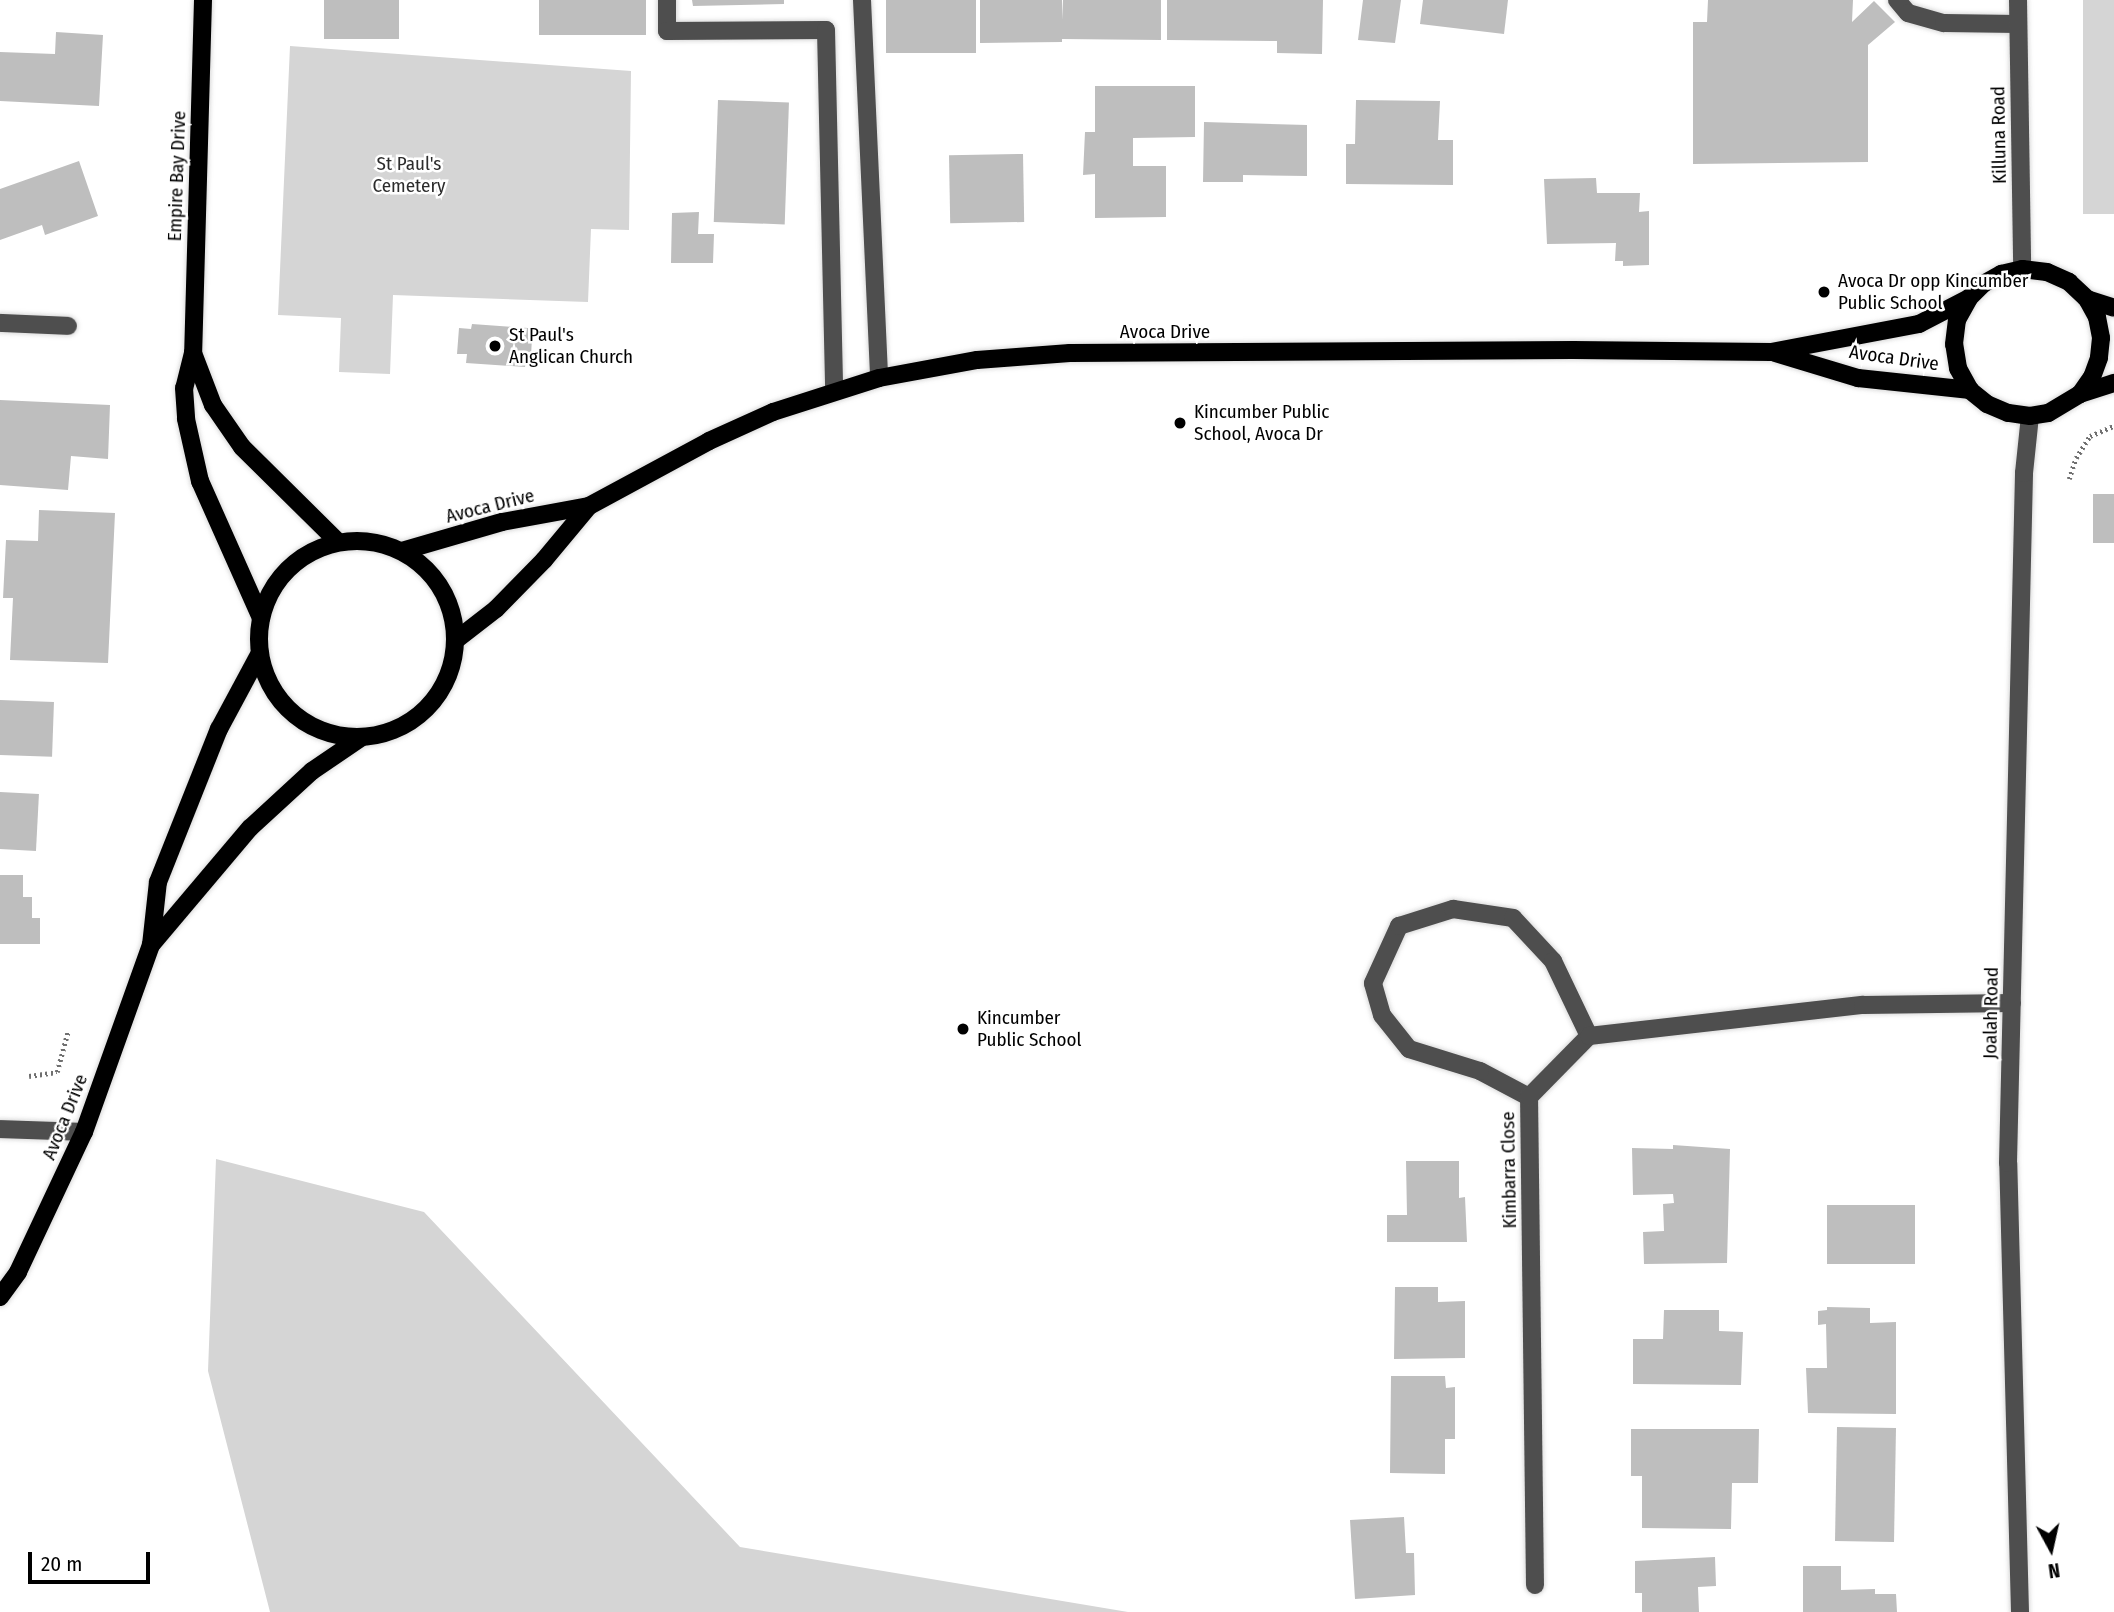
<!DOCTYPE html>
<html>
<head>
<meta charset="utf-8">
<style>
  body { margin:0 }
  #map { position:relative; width:2114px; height:1612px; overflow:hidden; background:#fff; font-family:"Fira Sans Condensed",sans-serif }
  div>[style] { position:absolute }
  .green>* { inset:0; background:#d5d5d5; transform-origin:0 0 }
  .building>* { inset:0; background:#bebebe; transform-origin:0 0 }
  .path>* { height:4.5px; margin-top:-2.25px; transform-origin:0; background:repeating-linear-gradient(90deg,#707070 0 2px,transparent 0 5.5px) }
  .roads { filter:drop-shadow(0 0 2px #dbdbdb) drop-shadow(0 0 2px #dbdbdb) }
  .minor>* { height:18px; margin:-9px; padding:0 9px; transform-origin:9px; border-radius:9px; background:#4e4e4e }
  .major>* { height:18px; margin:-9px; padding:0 9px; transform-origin:9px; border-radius:9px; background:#000 }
  .major>.ring { margin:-9px; padding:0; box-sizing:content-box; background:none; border:18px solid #000; border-radius:50% }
  .dots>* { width:19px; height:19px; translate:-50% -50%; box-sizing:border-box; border:4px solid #fff; border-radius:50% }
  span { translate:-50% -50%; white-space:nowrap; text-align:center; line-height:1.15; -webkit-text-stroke:5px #fff; paint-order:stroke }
  .street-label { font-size:19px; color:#000 }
  .park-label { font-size:19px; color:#2c2c2c }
  .poi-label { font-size:19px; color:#000 }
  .left { translate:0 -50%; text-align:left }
  .north { position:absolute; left:2016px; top:1514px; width:70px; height:70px; -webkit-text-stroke:5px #fff; paint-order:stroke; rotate:172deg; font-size:19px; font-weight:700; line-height:28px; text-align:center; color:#000 }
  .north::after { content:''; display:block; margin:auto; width:24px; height:32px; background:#000; clip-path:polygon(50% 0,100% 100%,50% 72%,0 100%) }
  .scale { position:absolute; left:28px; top:1552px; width:122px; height:32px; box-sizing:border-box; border:4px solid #000; border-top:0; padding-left:9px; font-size:21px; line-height:24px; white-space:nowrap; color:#000; -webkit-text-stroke:5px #fff; paint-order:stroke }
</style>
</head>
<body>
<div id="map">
  <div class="green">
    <i style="left:2083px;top:0;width:31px;height:214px"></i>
    <i style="clip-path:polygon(290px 46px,631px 71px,629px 230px,591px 229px,588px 302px,393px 295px,390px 374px,339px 372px,341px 318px,278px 315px)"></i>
    <i style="clip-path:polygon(216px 1159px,424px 1212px,740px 1547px,1128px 1612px,270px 1612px,208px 1371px)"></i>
  </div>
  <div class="building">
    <i style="left:324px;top:0;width:75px;height:39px"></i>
    <i style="left:539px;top:0;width:107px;height:35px"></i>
    <i style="clip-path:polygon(692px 0,784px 0,784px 4px,693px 6px)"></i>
    <i style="left:886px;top:0;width:90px;height:53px"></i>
    <i style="clip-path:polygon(980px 0,1062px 0,1062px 20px,1063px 0,1161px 0,1161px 40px,1062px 39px,1062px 42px,980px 43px)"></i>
    <i style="clip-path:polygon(1167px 0,1323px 0,1322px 54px,1277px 53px,1277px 41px,1167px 40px)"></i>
    <i style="clip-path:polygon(1363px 0,1401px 0,1395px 43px,1358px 40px)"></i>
    <i style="clip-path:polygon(1423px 0,1508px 0,1504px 34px,1420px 24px)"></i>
    <i style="clip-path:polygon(1708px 0,1853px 0,1852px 22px,1874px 1px,1895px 22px,1868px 45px,1868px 162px,1693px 164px,1693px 22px,1707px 22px)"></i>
    <i style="clip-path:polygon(56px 32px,103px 35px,99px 106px,0 101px,0 52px,55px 54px)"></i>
    <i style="clip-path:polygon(1095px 86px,1195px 86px,1195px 137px,1133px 138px,1133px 166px,1166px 166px,1166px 217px,1095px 218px,1095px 174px,1083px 175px,1085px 132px,1095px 132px)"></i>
    <i style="left:718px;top:100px;width:71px;height:122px;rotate:2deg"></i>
    <i style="clip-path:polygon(1356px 100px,1440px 101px,1438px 140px,1453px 140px,1453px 185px,1346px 184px,1346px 144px,1355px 144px)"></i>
    <i style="clip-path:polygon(1204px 122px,1307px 125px,1307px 176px,1243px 175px,1243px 182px,1203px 182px)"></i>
    <i style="left:1023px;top:154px;width:68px;height:74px;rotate:89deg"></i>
    <i style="clip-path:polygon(79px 161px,98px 216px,45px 235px,42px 225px,0 240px,0 189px)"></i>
    <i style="clip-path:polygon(1596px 178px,1597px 193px,1640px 193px,1639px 212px,1649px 211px,1649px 265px,1623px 266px,1623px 261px,1615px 261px,1616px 243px,1547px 244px,1544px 179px)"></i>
    <i style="clip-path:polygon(699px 212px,698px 234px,714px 234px,713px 263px,671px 263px,672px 213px)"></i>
    <i style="clip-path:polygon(472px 324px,528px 328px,528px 338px,532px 338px,531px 356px,527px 355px,525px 367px,466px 363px,467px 354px,457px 354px,459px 328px,471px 329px)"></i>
    <i style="clip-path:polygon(0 400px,110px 405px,108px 459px,71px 456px,68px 490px,0 485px)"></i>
    <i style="left:2093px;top:494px;width:21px;height:49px"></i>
    <i style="clip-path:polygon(39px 510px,115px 513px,108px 663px,10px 660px,13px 598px,3px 598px,6px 540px,38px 541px)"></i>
    <i style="left:0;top:700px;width:54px;height:55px;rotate:2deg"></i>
    <i style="left:0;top:792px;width:39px;height:57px;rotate:3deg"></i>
    <i style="clip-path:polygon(0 875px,23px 875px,23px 897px,32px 897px,32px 918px,40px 918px,40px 944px,0 944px)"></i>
    <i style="clip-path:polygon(1673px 1145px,1730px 1149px,1727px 1263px,1644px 1264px,1643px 1232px,1664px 1231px,1663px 1204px,1674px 1203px,1673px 1194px,1633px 1195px,1632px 1148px,1673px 1149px)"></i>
    <i style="clip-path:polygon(1406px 1161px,1459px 1161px,1459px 1198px,1465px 1197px,1467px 1242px,1387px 1242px,1387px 1215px,1407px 1215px)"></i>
    <i style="left:1827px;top:1205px;width:88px;height:59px"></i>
    <i style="clip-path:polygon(1395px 1287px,1438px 1287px,1438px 1302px,1465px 1301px,1465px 1358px,1394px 1359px)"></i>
    <i style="clip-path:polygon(1827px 1307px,1870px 1308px,1870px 1323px,1896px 1322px,1896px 1414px,1808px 1413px,1806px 1368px,1827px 1368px,1826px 1324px,1818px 1325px,1818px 1311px,1827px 1310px)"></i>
    <i style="clip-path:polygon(1664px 1310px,1719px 1310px,1719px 1331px,1743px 1332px,1741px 1385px,1633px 1384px,1633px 1339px,1663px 1339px)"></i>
    <i style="clip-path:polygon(1391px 1376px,1445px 1376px,1446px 1388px,1455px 1387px,1455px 1439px,1445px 1439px,1445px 1474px,1390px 1473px)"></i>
    <i style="left:1837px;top:1427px;width:59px;height:114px;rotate:1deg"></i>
    <i style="clip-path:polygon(1631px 1429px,1759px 1429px,1758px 1483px,1732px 1483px,1731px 1529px,1642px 1528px,1642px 1476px,1631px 1476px)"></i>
    <i style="clip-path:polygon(1404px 1517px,1406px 1553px,1414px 1553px,1415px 1595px,1355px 1599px,1350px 1520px)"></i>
    <i style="clip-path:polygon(1715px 1557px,1716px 1586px,1698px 1587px,1699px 1612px,1642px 1612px,1642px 1593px,1635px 1593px,1635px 1561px)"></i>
    <i style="clip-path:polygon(1803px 1566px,1841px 1566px,1841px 1590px,1875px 1589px,1875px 1594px,1896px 1594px,1897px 1612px,1803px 1612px)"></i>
  </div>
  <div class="path">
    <i style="left:2069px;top:479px;width:22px;rotate:-72deg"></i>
    <i style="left:2076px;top:458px;width:26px;rotate:-58deg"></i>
    <i style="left:2090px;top:436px;width:26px;rotate:-23deg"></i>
    <i style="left:29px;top:1076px;width:28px;rotate:-8deg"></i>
    <i style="left:57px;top:1072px;width:42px;rotate:-75deg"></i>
  </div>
  <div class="roads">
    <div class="minor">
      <i style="left:667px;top:0;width:31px;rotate:90deg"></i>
      <i style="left:667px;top:31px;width:159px;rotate:-0.4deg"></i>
      <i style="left:826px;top:30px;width:361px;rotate:88.7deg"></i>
      <i style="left:862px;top:0;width:378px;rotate:87.4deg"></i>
      <i style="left:1897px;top:0;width:17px;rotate:50deg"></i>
      <i style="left:1908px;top:13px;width:37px;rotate:16deg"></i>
      <i style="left:1944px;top:23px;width:74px;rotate:0.8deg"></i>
      <i style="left:2018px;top:0;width:269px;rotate:89.1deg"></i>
      <i style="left:0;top:323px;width:68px;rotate:2.5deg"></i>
      <i style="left:1529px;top:1097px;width:55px;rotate:-152deg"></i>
      <i style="left:1480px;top:1071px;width:74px;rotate:-162.8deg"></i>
      <i style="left:1409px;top:1049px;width:43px;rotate:-128.5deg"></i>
      <i style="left:1382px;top:1015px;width:33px;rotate:-106deg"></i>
      <i style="left:1373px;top:983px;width:63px;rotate:-65.5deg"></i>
      <i style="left:1399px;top:926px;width:57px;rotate:-17.5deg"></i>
      <i style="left:1453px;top:909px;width:61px;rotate:8.5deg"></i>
      <i style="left:1513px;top:918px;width:59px;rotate:47.1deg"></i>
      <i style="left:1553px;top:961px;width:83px;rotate:64.4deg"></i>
      <i style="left:0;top:1129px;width:84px;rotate:2deg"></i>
      <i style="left:1535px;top:1585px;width:488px;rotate:-90.7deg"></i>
      <i style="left:1529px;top:1097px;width:86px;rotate:-45.5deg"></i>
      <i style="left:1589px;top:1036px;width:276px;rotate:-6.5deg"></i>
      <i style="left:1863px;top:1005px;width:149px;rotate:-0.8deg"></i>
      <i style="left:2020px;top:1612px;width:449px;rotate:-91.5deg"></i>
      <i style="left:2008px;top:1163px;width:690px;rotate:-88.67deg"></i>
      <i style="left:2024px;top:473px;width:57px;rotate:-84deg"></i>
    </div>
    <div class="major">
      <i style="left:203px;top:0;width:353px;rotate:91.6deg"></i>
      <i style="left:193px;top:353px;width:36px;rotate:104deg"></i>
      <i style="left:184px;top:388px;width:31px;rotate:86deg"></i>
      <i style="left:186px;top:419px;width:64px;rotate:77.3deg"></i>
      <i style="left:200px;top:481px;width:150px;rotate:66deg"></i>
      <i style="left:2087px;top:299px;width:28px;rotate:18deg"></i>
      <i style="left:193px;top:353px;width:56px;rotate:69deg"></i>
      <i style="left:213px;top:405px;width:51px;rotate:55.4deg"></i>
      <i style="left:242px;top:447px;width:135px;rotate:44.7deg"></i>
      <i style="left:1775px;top:353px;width:87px;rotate:16.8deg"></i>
      <i style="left:1858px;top:378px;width:113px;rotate:6.1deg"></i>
      <i style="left:2080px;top:394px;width:36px;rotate:-18deg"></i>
      <i class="ring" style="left:259px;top:541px;width:178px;height:178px"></i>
      <i style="left:402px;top:551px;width:104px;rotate:-16.2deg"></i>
      <i style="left:502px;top:522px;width:88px;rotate:-10.4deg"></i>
      <i style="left:589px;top:506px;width:136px;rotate:-28.4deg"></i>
      <i style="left:709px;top:441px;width:70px;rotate:-24.4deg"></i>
      <i style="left:773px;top:412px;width:111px;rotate:-17.8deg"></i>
      <i style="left:879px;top:378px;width:100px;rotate:-10.4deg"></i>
      <i style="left:977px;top:360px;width:93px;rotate:-4.3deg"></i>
      <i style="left:1070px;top:353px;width:503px;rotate:-0.34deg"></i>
      <i style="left:1573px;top:350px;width:198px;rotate:0.6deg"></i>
      <i style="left:1771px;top:352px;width:151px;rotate:-10.7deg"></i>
      <i style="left:1919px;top:324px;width:56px;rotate:-27.5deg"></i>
      <i style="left:1969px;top:298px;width:20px;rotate:-45deg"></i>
      <i style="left:1983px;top:284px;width:21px;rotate:-29deg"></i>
      <i style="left:2001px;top:274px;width:22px;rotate:-13deg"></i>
      <i style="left:2022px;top:269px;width:25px;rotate:7deg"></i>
      <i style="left:2047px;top:272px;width:24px;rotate:24deg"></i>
      <i style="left:2069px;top:282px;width:25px;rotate:43deg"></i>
      <i style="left:2087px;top:299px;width:21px;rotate:61deg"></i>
      <i style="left:2097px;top:317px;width:21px;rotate:79deg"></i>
      <i style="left:2101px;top:338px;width:20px;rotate:96deg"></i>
      <i style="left:2099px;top:358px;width:20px;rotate:110deg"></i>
      <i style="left:2092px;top:377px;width:21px;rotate:125deg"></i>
      <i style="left:2080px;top:394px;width:37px;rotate:149deg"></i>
      <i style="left:2048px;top:413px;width:18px;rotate:171deg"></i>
      <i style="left:2030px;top:416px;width:22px;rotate:-172deg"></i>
      <i style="left:2008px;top:413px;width:23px;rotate:-157deg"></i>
      <i style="left:1987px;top:404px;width:22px;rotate:-141deg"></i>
      <i style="left:1970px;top:390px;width:25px;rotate:-119deg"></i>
      <i style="left:1958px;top:368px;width:24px;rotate:-99deg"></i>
      <i style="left:1954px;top:344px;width:24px;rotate:-83deg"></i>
      <i style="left:1957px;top:320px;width:25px;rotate:-61deg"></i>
      <i style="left:456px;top:640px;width:51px;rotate:-37.8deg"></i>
      <i style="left:496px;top:609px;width:69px;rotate:-45.6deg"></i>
      <i style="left:544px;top:560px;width:70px;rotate:-50.2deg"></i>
      <i style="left:151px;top:945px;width:153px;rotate:-49.8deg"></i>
      <i style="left:250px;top:828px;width:84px;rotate:-42.6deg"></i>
      <i style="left:312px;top:771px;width:60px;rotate:-34.2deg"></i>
      <i style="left:0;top:1297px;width:31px;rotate:-54deg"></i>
      <i style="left:18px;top:1272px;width:155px;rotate:-64.8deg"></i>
      <i style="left:84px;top:1132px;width:199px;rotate:-70.3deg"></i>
      <i style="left:151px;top:945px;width:63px;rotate:-83.7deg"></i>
      <i style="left:158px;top:882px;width:165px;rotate:-68.3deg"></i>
      <i style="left:219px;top:729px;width:86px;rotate:-61.7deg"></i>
    </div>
  </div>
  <div class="dots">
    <i style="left:1824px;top:292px;background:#000"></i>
    <i style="left:495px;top:346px;background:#000"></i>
    <i style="left:1180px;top:423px;background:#000"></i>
    <i style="left:963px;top:1029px;background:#000"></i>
  </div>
  <div class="street-label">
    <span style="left:1999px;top:135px;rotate:-91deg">Killuna Road</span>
    <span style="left:177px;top:176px;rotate:-88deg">Empire Bay Drive</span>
    <span style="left:1165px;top:332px">Avoca Drive</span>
    <span style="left:1894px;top:358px;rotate:8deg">Avoca Drive</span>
    <span style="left:490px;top:506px;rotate:-14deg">Avoca Drive</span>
    <span style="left:1991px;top:1013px;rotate:-89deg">Joalah Road</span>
    <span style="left:65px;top:1117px;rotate:-68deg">Avoca Drive</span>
    <span style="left:1509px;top:1170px;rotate:-91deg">Kimbarra Close</span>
  </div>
  <div class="park-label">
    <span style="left:409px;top:175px">St Paul's<br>Cemetery</span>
  </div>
  <div class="poi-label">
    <span class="left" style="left:1838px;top:292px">Avoca Dr opp Kincumber<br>Public School</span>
    <span class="left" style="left:509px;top:346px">St Paul's<br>Anglican Church</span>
    <span class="left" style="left:1194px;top:423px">Kincumber Public<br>School, Avoca Dr</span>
    <span class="left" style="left:977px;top:1029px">Kincumber<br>Public School</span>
  </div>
  <div class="north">N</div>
  <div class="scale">20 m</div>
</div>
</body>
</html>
